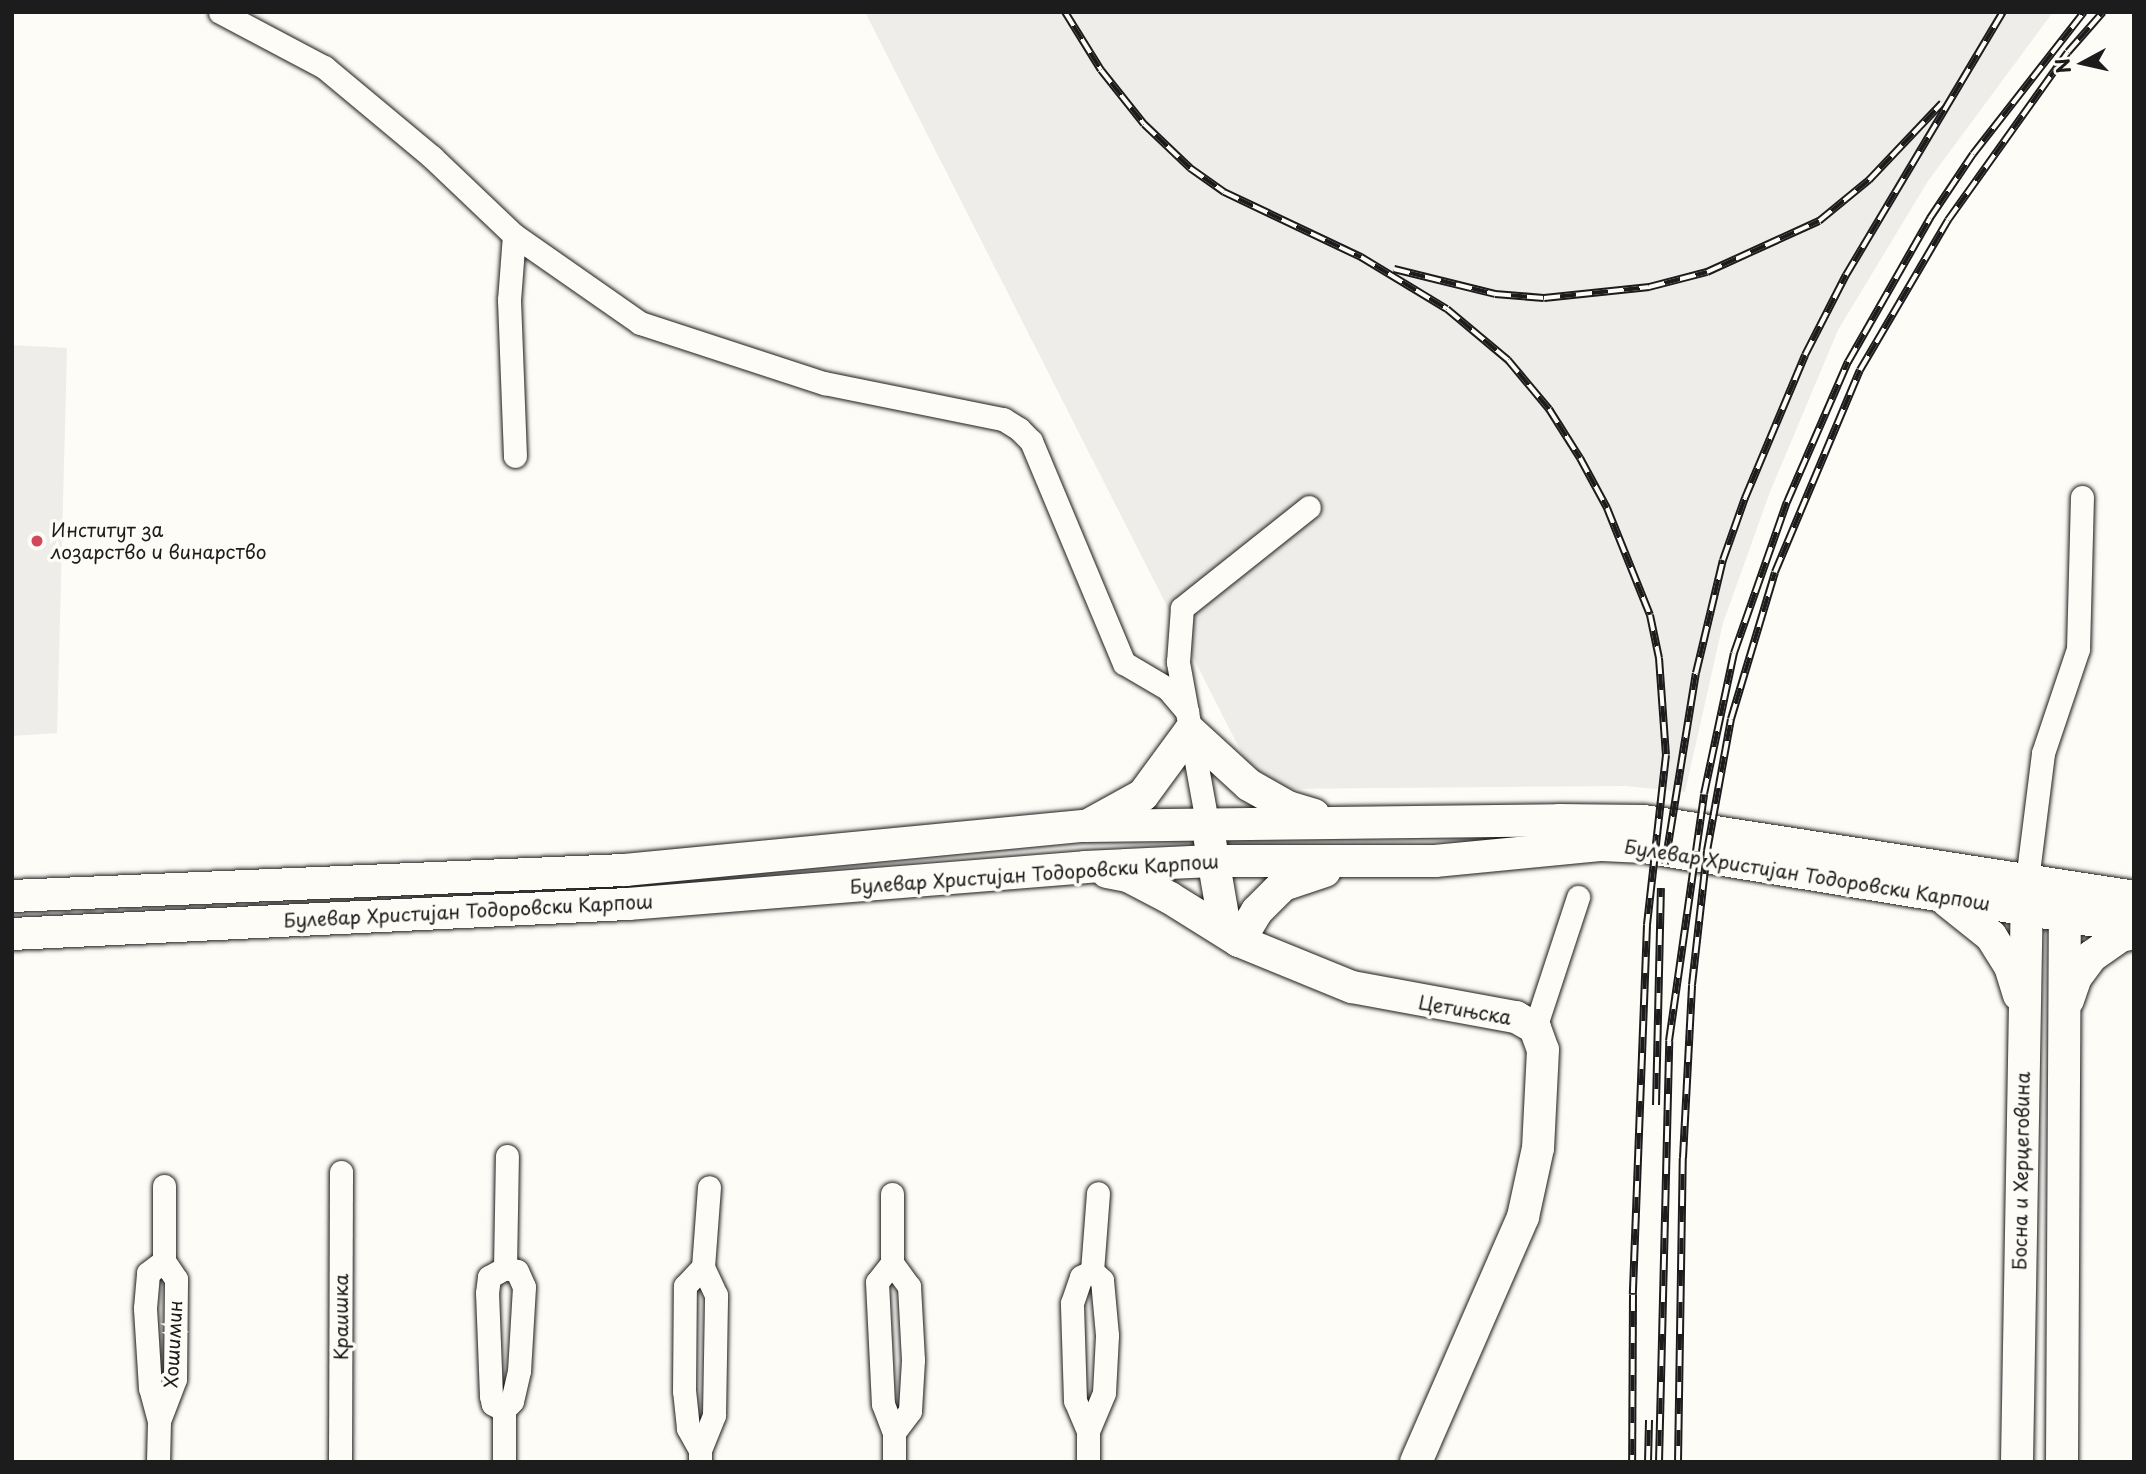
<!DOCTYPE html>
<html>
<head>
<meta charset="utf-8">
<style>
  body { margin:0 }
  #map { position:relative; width:2146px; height:1474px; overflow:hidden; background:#fdfcf7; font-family:"Playpen Sans",sans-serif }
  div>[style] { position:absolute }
  .built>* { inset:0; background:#eeede9 }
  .roads { filter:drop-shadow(0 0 2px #1c1c1c) drop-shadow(0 0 2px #1c1c1c) }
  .street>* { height:23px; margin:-11.5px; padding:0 11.5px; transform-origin:11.5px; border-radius:11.5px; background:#fdfcf7 }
  .secondary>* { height:32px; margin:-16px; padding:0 16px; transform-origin:16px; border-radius:16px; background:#fdfcf7 }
  .rail>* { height:8px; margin-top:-4px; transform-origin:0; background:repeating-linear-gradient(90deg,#fdfcf7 0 16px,#1c1c1c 0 32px); box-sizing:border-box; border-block:2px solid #1c1c1c }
  .dots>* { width:19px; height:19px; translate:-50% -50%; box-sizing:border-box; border:4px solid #fdfcf7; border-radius:50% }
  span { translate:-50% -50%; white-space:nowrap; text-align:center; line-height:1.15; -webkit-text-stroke:7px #fdfcf7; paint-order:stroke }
  .poi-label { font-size:19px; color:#1c1c1c }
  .left { translate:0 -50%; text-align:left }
  .street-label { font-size:19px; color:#1c1c1c }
  .frame { position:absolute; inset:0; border:14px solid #1c1c1c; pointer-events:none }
  .north { position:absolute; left:2048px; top:28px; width:70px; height:70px; -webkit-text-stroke:5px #fdfcf7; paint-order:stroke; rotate:262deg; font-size:19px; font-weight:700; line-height:28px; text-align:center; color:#1c1c1c }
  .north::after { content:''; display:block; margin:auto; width:24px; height:32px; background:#1c1c1c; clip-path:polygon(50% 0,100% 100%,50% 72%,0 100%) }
</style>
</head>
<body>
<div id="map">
  <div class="built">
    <i style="clip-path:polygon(865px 12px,2053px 12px,1928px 181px,1838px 330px,1770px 492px,1723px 623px,1685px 792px,1626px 786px,1260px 789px)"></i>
    <i style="clip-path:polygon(12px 345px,67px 348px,57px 733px,12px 736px)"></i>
  </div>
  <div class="roads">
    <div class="street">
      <i style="left:220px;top:12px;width:118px;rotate:27.9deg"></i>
      <i style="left:324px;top:67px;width:141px;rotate:39.8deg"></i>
      <i style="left:432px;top:157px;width:113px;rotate:43.6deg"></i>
      <i style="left:514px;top:235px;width:154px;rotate:34.9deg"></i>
      <i style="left:640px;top:323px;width:194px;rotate:18.1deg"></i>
      <i style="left:824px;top:383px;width:183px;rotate:11.4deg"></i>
      <i style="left:1003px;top:419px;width:19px;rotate:32deg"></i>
      <i style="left:1019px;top:429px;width:17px;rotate:45deg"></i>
      <i style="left:1031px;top:441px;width:241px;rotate:67.3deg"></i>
      <i style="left:1124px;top:663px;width:51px;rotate:30.6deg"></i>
      <i style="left:1168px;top:689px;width:30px;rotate:50deg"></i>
      <i style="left:514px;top:235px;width:65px;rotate:94.4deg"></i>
      <i style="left:509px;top:300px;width:156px;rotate:87.8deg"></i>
      <i style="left:1207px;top:822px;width:163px;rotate:-100.3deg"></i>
      <i style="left:1178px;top:662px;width:54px;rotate:-85.8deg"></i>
      <i style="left:1182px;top:608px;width:162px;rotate:-38.5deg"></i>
      <i style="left:2027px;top:880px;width:128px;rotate:-82.8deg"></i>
      <i style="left:2043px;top:753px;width:110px;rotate:-71.4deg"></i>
      <i style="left:2078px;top:649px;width:152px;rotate:-88.5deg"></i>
      <i style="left:1535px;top:1028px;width:138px;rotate:-71.8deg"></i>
      <i style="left:892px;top:1194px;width:69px;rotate:90deg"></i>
      <i style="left:892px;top:1263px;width:29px;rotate:54deg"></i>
      <i style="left:909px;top:1286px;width:74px;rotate:86.9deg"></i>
      <i style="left:913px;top:1360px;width:51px;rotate:93.4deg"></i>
      <i style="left:910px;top:1411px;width:26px;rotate:127deg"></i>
      <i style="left:894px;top:1432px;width:30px;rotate:90deg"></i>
      <i style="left:892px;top:1263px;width:24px;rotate:128deg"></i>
      <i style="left:877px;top:1282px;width:122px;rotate:87.2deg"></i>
      <i style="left:883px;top:1404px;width:30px;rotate:69deg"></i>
      <i style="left:505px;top:1268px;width:112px;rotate:-89deg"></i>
      <i style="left:1092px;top:1271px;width:78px;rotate:-85.6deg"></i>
      <i style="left:504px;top:1410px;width:13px;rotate:-151deg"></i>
      <i style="left:493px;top:1404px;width:8px;rotate:-104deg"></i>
      <i style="left:491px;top:1396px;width:103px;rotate:-92.2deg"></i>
      <i style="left:487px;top:1293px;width:16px;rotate:-83deg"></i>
      <i style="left:489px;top:1277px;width:18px;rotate:-29deg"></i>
      <i style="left:505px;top:1268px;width:12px;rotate:14deg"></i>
      <i style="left:517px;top:1271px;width:17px;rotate:66deg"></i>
      <i style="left:524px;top:1287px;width:84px;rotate:93.4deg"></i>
      <i style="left:519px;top:1371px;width:31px;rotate:103deg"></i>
      <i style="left:512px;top:1401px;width:12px;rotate:132deg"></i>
      <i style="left:504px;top:1410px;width:52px;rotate:90deg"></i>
      <i style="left:159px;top:1421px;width:34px;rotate:-105deg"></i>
      <i style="left:150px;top:1388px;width:80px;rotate:-93.6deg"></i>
      <i style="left:145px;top:1308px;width:35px;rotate:-85deg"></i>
      <i style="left:148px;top:1273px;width:20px;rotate:-37deg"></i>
      <i style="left:1088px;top:1431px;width:33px;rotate:-113deg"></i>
      <i style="left:1075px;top:1401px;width:98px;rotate:-91.8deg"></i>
      <i style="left:1072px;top:1303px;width:28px;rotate:-71deg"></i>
      <i style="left:1081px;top:1277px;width:13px;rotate:-29deg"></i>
      <i style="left:700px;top:1450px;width:25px;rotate:-119deg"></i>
      <i style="left:688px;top:1428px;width:37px;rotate:-96deg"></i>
      <i style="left:684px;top:1391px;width:105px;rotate:-89.5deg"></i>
      <i style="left:685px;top:1286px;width:26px;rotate:-47deg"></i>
      <i style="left:158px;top:1462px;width:41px;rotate:-88.6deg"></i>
      <i style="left:159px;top:1421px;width:45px;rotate:-69.1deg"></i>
      <i style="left:175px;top:1379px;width:100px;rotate:-89.4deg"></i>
      <i style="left:176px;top:1279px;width:22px;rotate:-124deg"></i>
      <i style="left:164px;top:1261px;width:75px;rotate:-90deg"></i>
      <i style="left:340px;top:1462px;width:290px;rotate:-89.8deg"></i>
      <i style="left:700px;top:1462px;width:12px;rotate:-90deg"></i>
      <i style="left:700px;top:1450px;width:38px;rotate:-68deg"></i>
      <i style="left:714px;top:1415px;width:120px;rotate:-89deg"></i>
      <i style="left:716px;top:1295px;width:31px;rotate:-115deg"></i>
      <i style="left:703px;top:1267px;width:80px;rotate:-85.7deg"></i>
      <i style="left:1088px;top:1462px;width:31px;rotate:-90deg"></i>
      <i style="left:1088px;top:1431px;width:41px;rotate:-67.2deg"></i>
      <i style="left:1104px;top:1393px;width:58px;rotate:-87deg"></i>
      <i style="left:1107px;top:1335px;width:55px;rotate:-95.2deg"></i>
      <i style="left:1102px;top:1280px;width:13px;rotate:-138deg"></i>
    </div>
    <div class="secondary">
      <i style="left:1092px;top:823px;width:58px;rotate:-28.8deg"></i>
      <i style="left:1143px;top:795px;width:79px;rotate:-53.7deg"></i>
      <i style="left:1190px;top:731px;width:80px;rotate:42.5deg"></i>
      <i style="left:1249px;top:785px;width:45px;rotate:29.4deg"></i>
      <i style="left:1288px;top:807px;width:27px;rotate:17deg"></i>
      <i style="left:1210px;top:841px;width:82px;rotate:80.2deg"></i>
      <i style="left:1224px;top:922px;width:24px;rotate:52deg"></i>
      <i style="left:1239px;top:941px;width:122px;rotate:22.2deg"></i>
      <i style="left:1352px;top:987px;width:167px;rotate:10.4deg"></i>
      <i style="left:1516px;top:1017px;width:22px;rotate:30deg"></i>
      <i style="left:1535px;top:1028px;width:23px;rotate:70deg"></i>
      <i style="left:1543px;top:1050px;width:98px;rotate:92.9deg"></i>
      <i style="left:1538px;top:1148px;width:71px;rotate:102.3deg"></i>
      <i style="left:1523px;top:1217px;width:267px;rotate:113.6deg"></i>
      <i style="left:1107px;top:872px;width:21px;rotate:11deg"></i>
      <i style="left:1128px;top:876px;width:47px;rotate:27.6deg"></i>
      <i style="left:1170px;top:898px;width:81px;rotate:31.9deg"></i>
      <i style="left:1239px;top:941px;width:35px;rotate:-59deg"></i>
      <i style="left:1257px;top:911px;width:37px;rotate:-45deg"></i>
      <i style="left:1283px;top:885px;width:44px;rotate:-18.4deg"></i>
      <i style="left:12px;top:896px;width:614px;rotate:-2.43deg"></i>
      <i style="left:625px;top:870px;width:462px;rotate:-5.5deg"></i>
      <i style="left:1085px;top:826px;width:474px;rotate:-0.7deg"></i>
      <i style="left:1559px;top:820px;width:85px;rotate:0.7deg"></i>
      <i style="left:1644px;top:821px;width:496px;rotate:8.8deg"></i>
      <i style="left:1947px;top:901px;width:56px;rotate:38.5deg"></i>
      <i style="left:1991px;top:936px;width:36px;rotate:58deg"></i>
      <i style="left:2010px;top:966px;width:30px;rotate:73deg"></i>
      <i style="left:12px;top:934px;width:617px;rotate:-2.79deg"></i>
      <i style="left:628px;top:904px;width:458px;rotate:-4.6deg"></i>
      <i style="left:1085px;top:867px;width:128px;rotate:-2.7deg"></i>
      <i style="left:1213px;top:861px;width:222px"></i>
      <i style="left:1435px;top:861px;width:168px;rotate:-5.5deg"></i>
      <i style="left:1602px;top:845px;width:42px;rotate:2.7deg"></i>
      <i style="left:1644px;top:847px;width:496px;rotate:9.3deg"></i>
      <i style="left:2068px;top:1000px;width:24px;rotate:-71deg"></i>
      <i style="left:2076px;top:977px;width:26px;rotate:-53deg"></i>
      <i style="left:2092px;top:956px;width:35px;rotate:-35deg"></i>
      <i style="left:2121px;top:936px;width:13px;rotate:-13deg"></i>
      <i style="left:2017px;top:1462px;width:574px;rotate:-89deg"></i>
      <i style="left:2062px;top:1462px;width:568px;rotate:-89.7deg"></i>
    </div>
  </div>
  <div class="rail">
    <i style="left:1065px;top:12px;width:68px;rotate:58.2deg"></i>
    <i style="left:1101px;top:70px;width:69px;rotate:51.5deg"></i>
    <i style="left:1144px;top:124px;width:64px;rotate:43.7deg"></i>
    <i style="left:1190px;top:168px;width:42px;rotate:35.2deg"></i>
    <i style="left:1224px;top:192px;width:152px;rotate:25.4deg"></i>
    <i style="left:1361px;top:257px;width:100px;rotate:31.2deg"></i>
    <i style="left:1447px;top:309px;width:80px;rotate:39.9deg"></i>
    <i style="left:1508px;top:360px;width:64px;rotate:50.1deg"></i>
    <i style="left:1549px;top:409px;width:58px;rotate:57.7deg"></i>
    <i style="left:1580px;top:458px;width:57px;rotate:61.6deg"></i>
    <i style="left:1607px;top:508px;width:115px;rotate:68.1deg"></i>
    <i style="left:1650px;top:615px;width:44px;rotate:78.2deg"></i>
    <i style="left:1659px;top:658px;width:97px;rotate:85.9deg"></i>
    <i style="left:1666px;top:755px;width:171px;rotate:96.4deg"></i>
    <i style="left:1647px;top:925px;width:370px;rotate:92.2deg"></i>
    <i style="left:1633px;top:1295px;width:167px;rotate:90.3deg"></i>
    <i style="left:1394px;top:269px;width:104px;rotate:13.9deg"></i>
    <i style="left:1495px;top:294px;width:49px;rotate:4.7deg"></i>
    <i style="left:1544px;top:298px;width:106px;rotate:-6deg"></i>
    <i style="left:1649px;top:287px;width:60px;rotate:-14.5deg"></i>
    <i style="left:1707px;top:272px;width:123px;rotate:-24.5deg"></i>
    <i style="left:1819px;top:221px;width:65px;rotate:-39.4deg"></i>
    <i style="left:1869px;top:180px;width:106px;rotate:-46.5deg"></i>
    <i style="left:1665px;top:864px;width:193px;rotate:-80.8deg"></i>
    <i style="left:1696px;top:673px;width:116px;rotate:-76.6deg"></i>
    <i style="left:1723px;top:560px;width:66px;rotate:-70.5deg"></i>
    <i style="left:1745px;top:498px;width:155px;rotate:-67.2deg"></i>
    <i style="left:1805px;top:355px;width:90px;rotate:-62.9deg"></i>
    <i style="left:1846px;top:275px;width:306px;rotate:-59.2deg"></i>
    <i style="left:1656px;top:1105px;width:217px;rotate:-88.7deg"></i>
    <i style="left:1648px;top:1462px;width:42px;rotate:-88.6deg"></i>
    <i style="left:1659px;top:1462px;width:421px;rotate:-88.6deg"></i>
    <i style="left:1669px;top:1041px;width:249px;rotate:-81.9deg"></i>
    <i style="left:1704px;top:794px;width:144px;rotate:-78deg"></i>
    <i style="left:1734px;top:653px;width:160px;rotate:-70.7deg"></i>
    <i style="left:1787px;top:502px;width:153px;rotate:-66.5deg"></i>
    <i style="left:1848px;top:362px;width:166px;rotate:-60.3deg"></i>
    <i style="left:1930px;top:218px;width:77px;rotate:-56.1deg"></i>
    <i style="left:1973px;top:154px;width:180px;rotate:-52deg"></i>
    <i style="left:1678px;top:1462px;width:304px;rotate:-89.1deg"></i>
    <i style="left:1683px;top:1158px;width:173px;rotate:-87deg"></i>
    <i style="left:1692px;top:985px;width:135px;rotate:-83.6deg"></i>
    <i style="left:1707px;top:851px;width:134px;rotate:-79.7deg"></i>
    <i style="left:1731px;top:719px;width:153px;rotate:-73.3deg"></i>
    <i style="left:1775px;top:572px;width:219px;rotate:-67.2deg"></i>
    <i style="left:1860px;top:370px;width:174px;rotate:-59.6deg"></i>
    <i style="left:1948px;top:220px;width:206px;rotate:-54.5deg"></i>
    <i style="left:2068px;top:52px;width:53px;rotate:-48.8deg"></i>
  </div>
  <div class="dots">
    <i style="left:37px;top:541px;background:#d1495b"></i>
  </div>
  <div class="poi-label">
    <span class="left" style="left:51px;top:541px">Институт за<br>лозарство и винарство</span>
  </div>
  <div class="street-label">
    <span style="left:1034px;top:874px;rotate:-4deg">Булевар Христијан Тодоровски Карпош</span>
    <span style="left:1807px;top:875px;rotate:9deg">Булевар Христијан Тодоровски Карпош</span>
    <span style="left:468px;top:911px;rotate:-3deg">Булевар Христијан Тодоровски Карпош</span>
    <span style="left:1465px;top:1010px;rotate:10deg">Цетињска</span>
    <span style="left:2021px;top:1171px;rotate:-89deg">Босна и Херцеговина</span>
    <span style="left:341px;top:1317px;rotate:-90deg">Краишка</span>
    <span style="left:173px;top:1344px;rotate:-87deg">Хошимин</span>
  </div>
  <div class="frame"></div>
  <div class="north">N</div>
</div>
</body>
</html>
